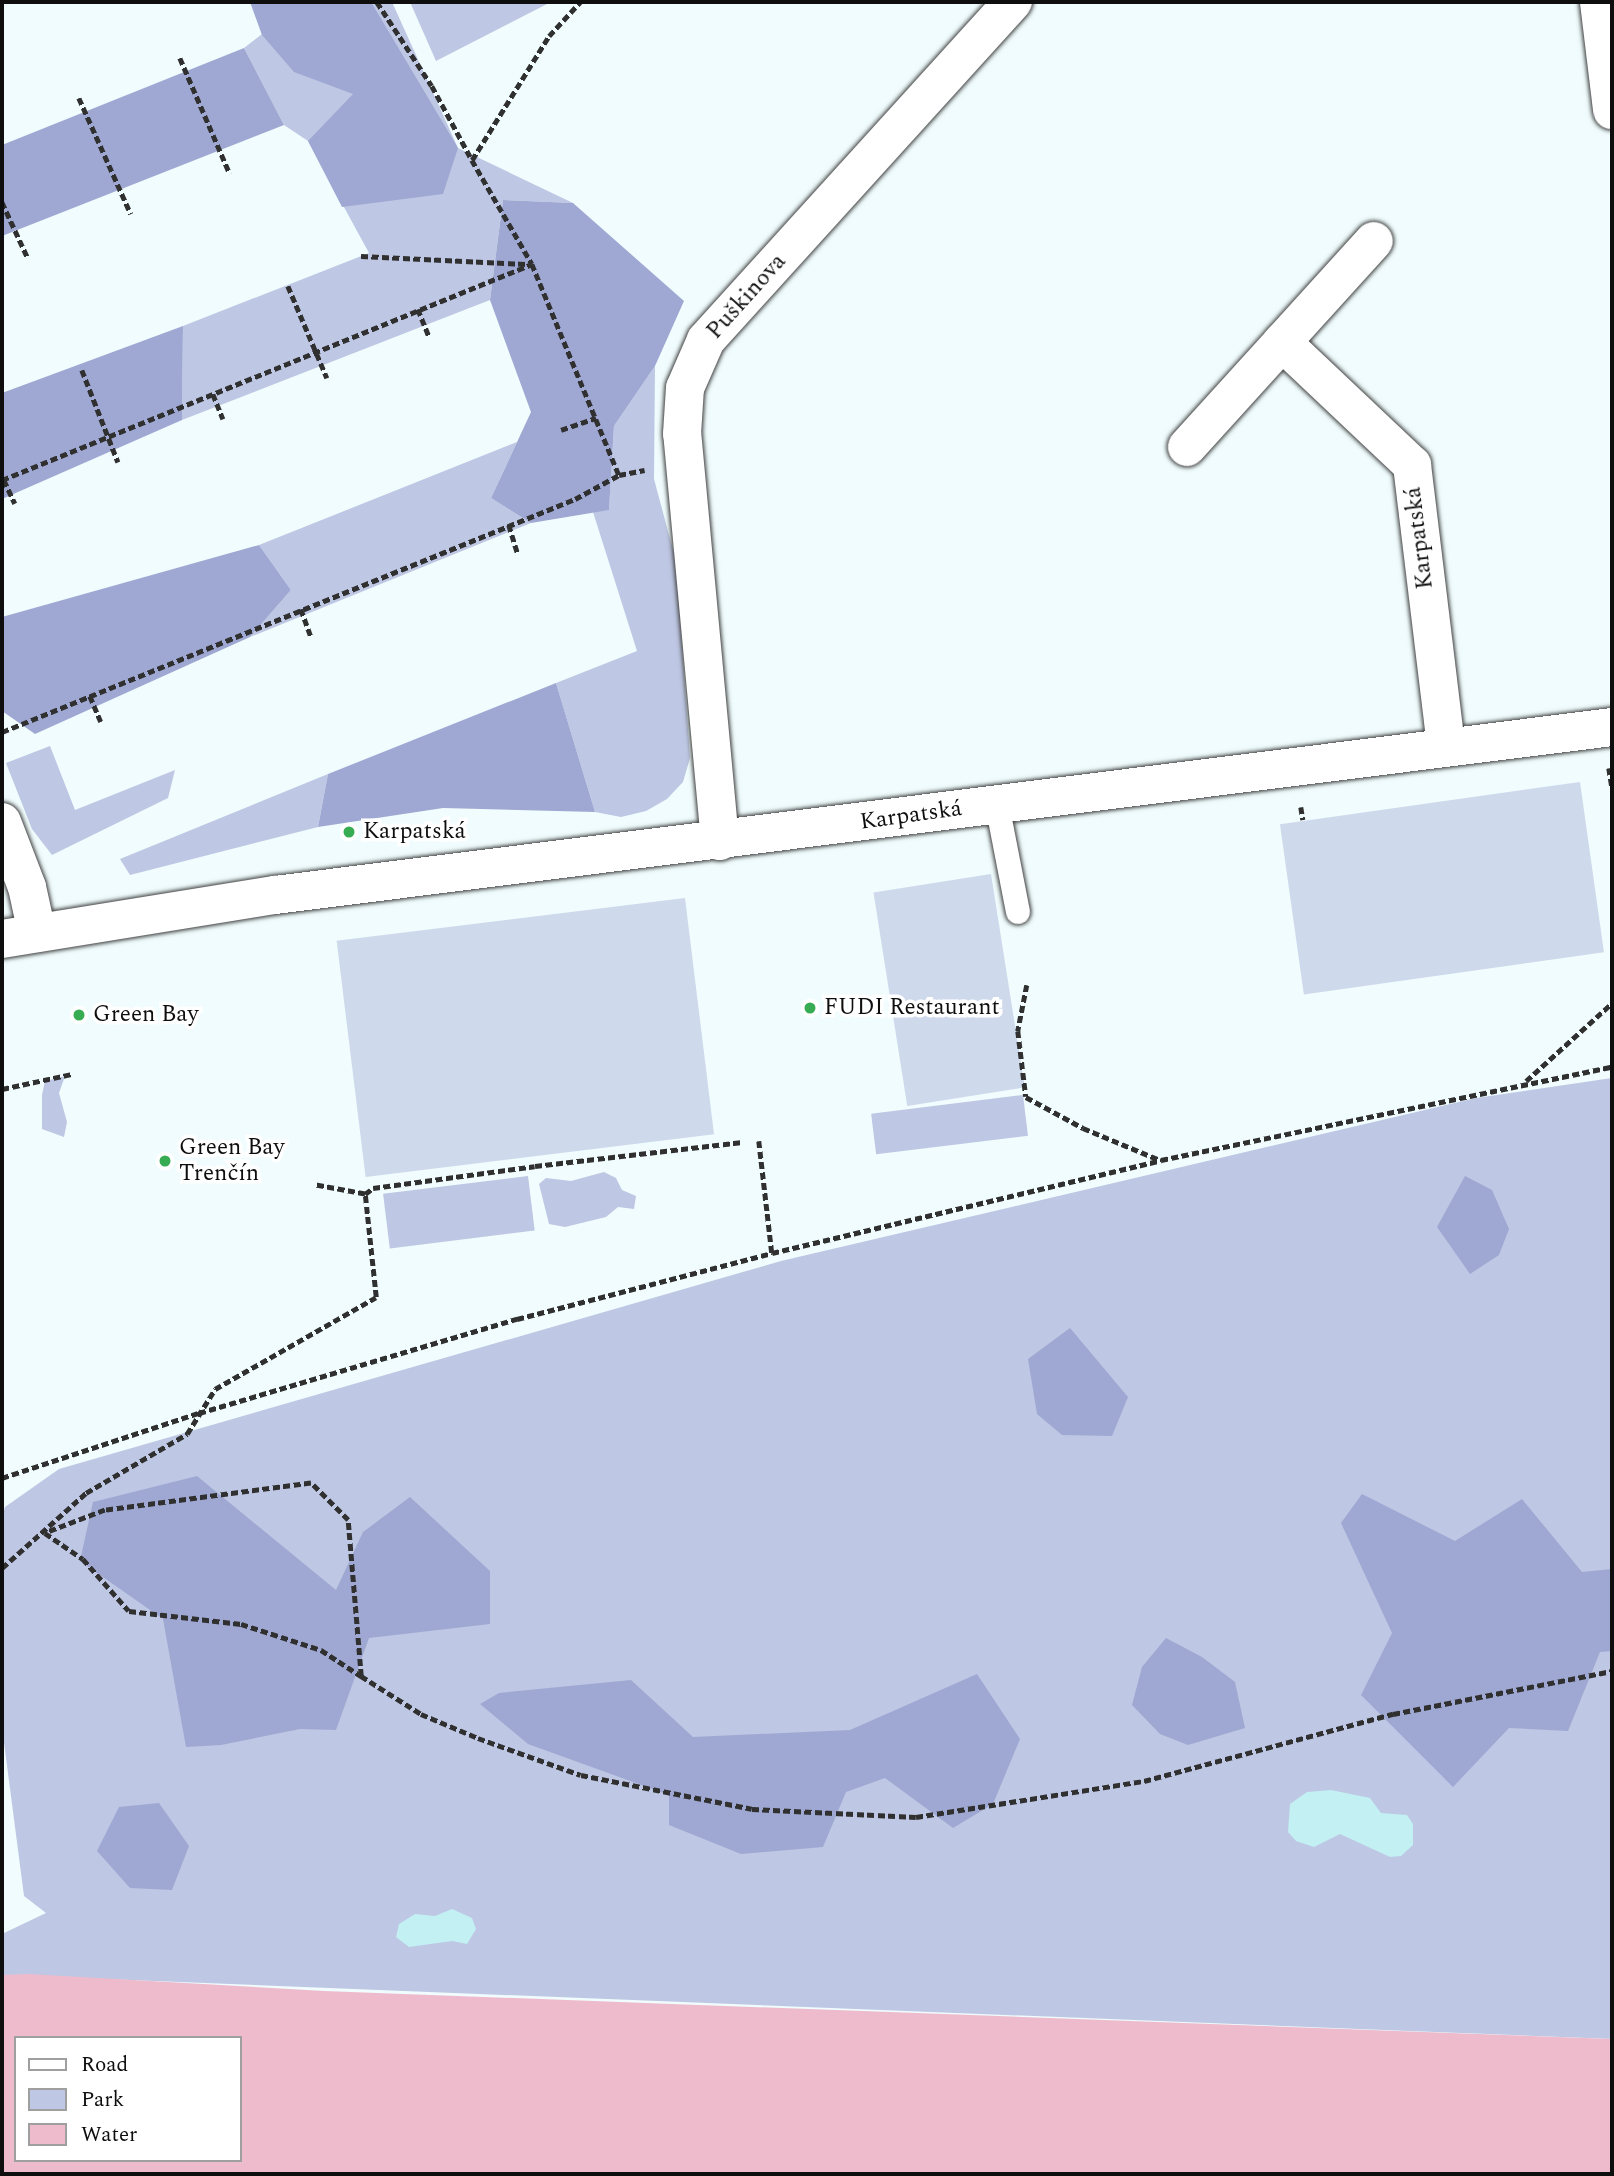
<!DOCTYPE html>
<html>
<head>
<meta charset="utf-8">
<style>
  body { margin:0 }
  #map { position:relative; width:1614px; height:2176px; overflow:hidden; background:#f0fcfd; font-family:Spectral,serif }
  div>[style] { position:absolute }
  .green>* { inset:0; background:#bec7e3; transform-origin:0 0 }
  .forest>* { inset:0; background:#9fa8d2 }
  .sand>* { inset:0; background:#c2f0f3 }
  .pitch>* { inset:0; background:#ced9ec; transform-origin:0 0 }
  .water>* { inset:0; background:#eebbcd }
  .path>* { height:4.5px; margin-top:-2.25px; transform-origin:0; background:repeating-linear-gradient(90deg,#303030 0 7px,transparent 0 10.5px) }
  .roads { filter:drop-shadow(0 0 2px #414141) drop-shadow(0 0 2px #414141) }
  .service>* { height:24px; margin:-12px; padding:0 12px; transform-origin:12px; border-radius:12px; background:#fff }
  .minor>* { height:38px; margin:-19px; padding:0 19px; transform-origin:19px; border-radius:19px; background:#fff }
  .dots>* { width:19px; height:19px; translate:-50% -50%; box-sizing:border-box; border:4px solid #fff; border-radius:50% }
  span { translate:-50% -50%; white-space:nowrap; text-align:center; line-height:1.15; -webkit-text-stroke:7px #fff; paint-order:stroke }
  .street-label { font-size:23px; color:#0e0e0e }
  .poi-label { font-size:23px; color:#0e0e0e }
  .left { translate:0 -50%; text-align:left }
  .frame { position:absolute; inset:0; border:4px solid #0e0e0e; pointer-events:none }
  .legend { position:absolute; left:14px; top:2036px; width:228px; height:126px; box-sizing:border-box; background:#fff; border:2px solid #9f9f9f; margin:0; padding:9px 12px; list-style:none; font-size:21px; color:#0e0e0e }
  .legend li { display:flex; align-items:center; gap:14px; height:35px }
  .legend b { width:35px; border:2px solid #9f9f9f }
</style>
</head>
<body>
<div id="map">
  <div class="green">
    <i style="clip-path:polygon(252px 2px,392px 2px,458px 148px,573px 203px,503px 200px,490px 300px,182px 420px,183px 326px,369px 253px,308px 141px,284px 125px,244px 48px,262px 34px)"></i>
    <i style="clip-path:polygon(410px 2px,551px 2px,436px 61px)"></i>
    <i style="clip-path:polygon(655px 366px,654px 479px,676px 561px,690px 758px,683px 782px,667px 799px,646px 811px,621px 817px,595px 812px,556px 683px,637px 651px,593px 512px,609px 509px,614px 426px)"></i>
    <i style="clip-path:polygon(517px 442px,491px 498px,531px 523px,250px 637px,291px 590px,259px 545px)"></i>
    <i style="clip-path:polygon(50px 746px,75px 810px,175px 770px,168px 798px,52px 855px,32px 829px,6px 763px)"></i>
    <i style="clip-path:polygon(328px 774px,318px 827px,130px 875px,120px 859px)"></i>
    <i style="clip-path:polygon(65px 1076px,59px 1093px,67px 1122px,64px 1137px,42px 1129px,42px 1095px,45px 1081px)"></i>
    <i style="clip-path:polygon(1612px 1078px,1612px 2039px,2px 1975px,2px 1934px,46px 1913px,24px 1896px,2px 1727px,2px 1518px,5px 1507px,59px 1469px,781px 1261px,1476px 1098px)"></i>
    <i style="left:1023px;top:1095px;width:41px;height:153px;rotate:83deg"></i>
    <i style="clip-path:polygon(604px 1172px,616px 1178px,622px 1190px,636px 1196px,634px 1209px,618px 1207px,606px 1217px,565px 1227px,549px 1224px,539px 1184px,546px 1178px,571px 1181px)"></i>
    <i style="left:528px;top:1176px;width:55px;height:146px;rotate:83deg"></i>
  </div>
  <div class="forest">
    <i style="clip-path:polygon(250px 2px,371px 2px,458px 148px,443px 194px,342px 207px,308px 141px,353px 94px,294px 72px,262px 35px)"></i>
    <i style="clip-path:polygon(244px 48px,284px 125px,2px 236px,2px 145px)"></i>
    <i style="clip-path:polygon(503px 200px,573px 203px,684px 301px,655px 366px,614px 426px,609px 510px,531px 523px,491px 498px,531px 412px,490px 300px)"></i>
    <i style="clip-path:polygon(183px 326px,182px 420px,2px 499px,2px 393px)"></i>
    <i style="clip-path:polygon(259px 545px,291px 590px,250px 637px,35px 734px,2px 711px,2px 617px)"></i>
    <i style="clip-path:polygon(556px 683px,595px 812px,443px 808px,318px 827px,328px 774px)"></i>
    <i style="clip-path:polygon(1465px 1176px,1492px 1190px,1509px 1229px,1499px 1255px,1470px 1274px,1437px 1227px)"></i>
    <i style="clip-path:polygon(1070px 1328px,1128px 1397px,1112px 1436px,1062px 1435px,1037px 1414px,1028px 1359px)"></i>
    <i style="clip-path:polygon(197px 1476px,336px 1590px,363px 1532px,410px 1497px,490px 1571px,490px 1624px,369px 1638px,336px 1730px,300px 1729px,221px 1745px,186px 1747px,163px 1619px,80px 1561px,93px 1502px)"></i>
    <i style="clip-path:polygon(1362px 1494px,1455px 1541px,1522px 1499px,1582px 1572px,1612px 1569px,1612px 1651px,1600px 1652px,1568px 1731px,1509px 1728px,1453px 1787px,1361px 1695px,1392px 1633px,1341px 1523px)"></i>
    <i style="clip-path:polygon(1166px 1638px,1202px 1657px,1235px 1682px,1245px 1728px,1188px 1745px,1160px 1734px,1132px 1705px,1142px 1667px)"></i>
    <i style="clip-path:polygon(977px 1674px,1020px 1739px,993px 1804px,953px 1828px,885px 1778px,846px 1792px,823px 1847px,741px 1854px,669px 1825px,669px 1795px,528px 1744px,480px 1704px,499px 1693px,631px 1680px,693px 1737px,850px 1730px)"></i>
    <i style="clip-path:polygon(159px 1803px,189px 1846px,172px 1890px,130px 1888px,97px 1851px,119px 1807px)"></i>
  </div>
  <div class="sand">
    <i style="clip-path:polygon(1331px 1790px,1370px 1798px,1381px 1813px,1407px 1815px,1413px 1824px,1413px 1845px,1401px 1856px,1390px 1857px,1340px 1834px,1314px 1847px,1296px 1841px,1288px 1832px,1290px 1804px,1307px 1792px)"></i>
    <i style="clip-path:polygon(452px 1909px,472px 1918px,476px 1929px,467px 1944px,452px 1941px,409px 1947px,396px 1937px,399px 1924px,415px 1914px,435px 1916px)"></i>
  </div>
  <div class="pitch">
    <i style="left:1580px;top:782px;width:172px;height:303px;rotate:82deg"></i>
    <i style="left:991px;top:874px;width:216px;height:119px;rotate:81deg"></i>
    <i style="left:685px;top:898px;width:238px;height:351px;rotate:83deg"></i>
  </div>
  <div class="water">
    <i style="clip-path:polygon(evenodd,28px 1974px,324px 1991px,1612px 2039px,1612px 2174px,2px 2174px,2px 1975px,28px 1974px,16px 2038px,240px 2038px,240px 2160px,16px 2160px,16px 2038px)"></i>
  </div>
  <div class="path">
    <i style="left:377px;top:2px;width:100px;rotate:56.8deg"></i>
    <i style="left:432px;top:86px;width:84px;rotate:61.6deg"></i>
    <i style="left:472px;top:160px;width:146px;rotate:-58.2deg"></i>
    <i style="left:549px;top:36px;width:46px;rotate:-47.6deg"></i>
    <i style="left:180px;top:58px;width:126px;rotate:66.7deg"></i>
    <i style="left:79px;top:98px;width:127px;rotate:65.9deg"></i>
    <i style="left:472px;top:160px;width:120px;rotate:60deg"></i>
    <i style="left:532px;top:264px;width:228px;rotate:67.6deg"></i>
    <i style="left:2px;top:202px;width:60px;rotate:65.2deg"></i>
    <i style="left:361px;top:256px;width:166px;rotate:2.8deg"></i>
    <i style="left:288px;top:286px;width:100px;rotate:67deg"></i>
    <i style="left:418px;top:309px;width:29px;rotate:68deg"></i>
    <i style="left:82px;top:370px;width:99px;rotate:68.6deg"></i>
    <i style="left:213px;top:394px;width:27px;rotate:68deg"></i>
    <i style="left:561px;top:430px;width:37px;rotate:-19deg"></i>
    <i style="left:2px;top:480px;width:572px;rotate:-22.17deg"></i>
    <i style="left:4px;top:480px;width:26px;rotate:65deg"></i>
    <i style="left:509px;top:525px;width:30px;rotate:73deg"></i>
    <i style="left:301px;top:609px;width:29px;rotate:70deg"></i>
    <i style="left:90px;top:696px;width:28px;rotate:67deg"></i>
    <i style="left:2px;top:732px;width:619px;rotate:-22.13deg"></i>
    <i style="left:575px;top:499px;width:50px;rotate:-28.6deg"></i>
    <i style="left:619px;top:475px;width:26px;rotate:-11deg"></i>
    <i style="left:1609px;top:768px;width:19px;rotate:81deg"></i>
    <i style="left:1301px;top:807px;width:13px;rotate:81deg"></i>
    <i style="left:1027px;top:985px;width:47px;rotate:101.1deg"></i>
    <i style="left:1018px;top:1031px;width:66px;rotate:83.1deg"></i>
    <i style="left:1026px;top:1097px;width:65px;rotate:28.5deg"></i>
    <i style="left:1083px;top:1128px;width:83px;rotate:22.6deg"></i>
    <i style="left:1526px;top:1081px;width:116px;rotate:-42.2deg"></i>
    <i style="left:2px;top:1089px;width:72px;rotate:-12.1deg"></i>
    <i style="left:759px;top:1141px;width:113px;rotate:83.4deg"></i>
    <i style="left:365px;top:1194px;width:10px;rotate:-37deg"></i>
    <i style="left:373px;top:1188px;width:163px;rotate:-7.7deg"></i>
    <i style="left:535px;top:1166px;width:209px;rotate:-6.6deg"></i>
    <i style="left:2px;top:1478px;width:207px;rotate:-18.3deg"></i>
    <i style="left:199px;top:1413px;width:332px;rotate:-16.5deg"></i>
    <i style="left:517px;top:1319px;width:263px;rotate:-14.5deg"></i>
    <i style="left:772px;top:1253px;width:400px;rotate:-13.4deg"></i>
    <i style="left:1161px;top:1160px;width:460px;rotate:-11.7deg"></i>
    <i style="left:2px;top:1568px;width:113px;rotate:-41.8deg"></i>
    <i style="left:86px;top:1493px;width:117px;rotate:-30.3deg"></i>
    <i style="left:187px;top:1434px;width:53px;rotate:-58.1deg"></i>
    <i style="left:215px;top:1389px;width:185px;rotate:-29.7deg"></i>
    <i style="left:376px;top:1297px;width:104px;rotate:-96.1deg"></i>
    <i style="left:365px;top:1194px;width:50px;rotate:-169.6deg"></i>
    <i style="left:361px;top:1676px;width:157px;rotate:-94.8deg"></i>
    <i style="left:348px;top:1520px;width:52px;rotate:-135deg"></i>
    <i style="left:311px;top:1483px;width:208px;rotate:172.5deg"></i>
    <i style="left:105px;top:1510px;width:64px;rotate:159deg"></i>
    <i style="left:45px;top:1533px;width:46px;rotate:34.4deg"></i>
    <i style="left:83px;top:1559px;width:69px;rotate:48.5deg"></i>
    <i style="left:129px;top:1611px;width:113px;rotate:6.6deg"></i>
    <i style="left:241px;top:1624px;width:84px;rotate:18deg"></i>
    <i style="left:321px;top:1650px;width:48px;rotate:33deg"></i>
    <i style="left:361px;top:1676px;width:71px;rotate:32.3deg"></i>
    <i style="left:421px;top:1714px;width:62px;rotate:22.8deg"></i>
    <i style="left:478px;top:1738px;width:109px;rotate:19.8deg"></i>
    <i style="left:581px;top:1775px;width:174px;rotate:11.2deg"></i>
    <i style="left:752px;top:1809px;width:164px;rotate:2.8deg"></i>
    <i style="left:916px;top:1817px;width:231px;rotate:-9deg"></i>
    <i style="left:1144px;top:1781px;width:258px;rotate:-15.1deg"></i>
    <i style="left:1393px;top:1714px;width:223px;rotate:-11.1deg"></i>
  </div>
  <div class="roads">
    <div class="service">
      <i style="left:997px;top:804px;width:110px;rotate:79deg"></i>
    </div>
    <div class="minor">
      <i style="left:1599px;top:2px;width:109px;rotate:83.1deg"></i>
      <i style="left:1282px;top:342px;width:179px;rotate:43.4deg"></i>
      <i style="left:1412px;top:465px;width:284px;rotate:83.1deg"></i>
      <i style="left:1187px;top:447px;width:278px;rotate:-47.8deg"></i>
      <i style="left:2px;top:822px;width:70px;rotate:69deg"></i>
      <i style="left:27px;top:887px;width:47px;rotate:77.7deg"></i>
      <i style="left:720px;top:841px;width:409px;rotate:-95.3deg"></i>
      <i style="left:682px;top:434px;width:46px;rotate:-86.3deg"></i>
      <i style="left:685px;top:388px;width:52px;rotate:-66.4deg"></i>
      <i style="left:706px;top:340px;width:457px;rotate:-47.8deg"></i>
      <i style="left:2px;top:939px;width:277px;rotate:-9.2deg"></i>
      <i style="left:275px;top:895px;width:1348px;rotate:-7.16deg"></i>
    </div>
  </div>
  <div class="dots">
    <i style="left:349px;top:832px;background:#37ac53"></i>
    <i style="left:810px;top:1008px;background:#37ac53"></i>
    <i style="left:79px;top:1015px;background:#37ac53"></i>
    <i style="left:165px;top:1161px;background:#37ac53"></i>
  </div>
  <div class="street-label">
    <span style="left:747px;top:297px;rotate:-48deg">Puškinova</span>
    <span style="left:1420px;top:538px;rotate:-97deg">Karpatská</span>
    <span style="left:911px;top:816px;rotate:-8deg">Karpatská</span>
  </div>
  <div class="poi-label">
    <span class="left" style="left:363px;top:832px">Karpatská</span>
    <span class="left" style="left:824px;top:1008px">FUDI Restaurant</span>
    <span class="left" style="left:93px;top:1015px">Green Bay</span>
    <span class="left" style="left:179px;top:1161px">Green Bay<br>Trenčín</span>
  </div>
  <div class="frame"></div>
  <ul class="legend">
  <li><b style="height:9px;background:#fff"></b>Road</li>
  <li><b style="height:19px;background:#bec7e3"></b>Park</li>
  <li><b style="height:19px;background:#eebbcd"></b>Water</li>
  </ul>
</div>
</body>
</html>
